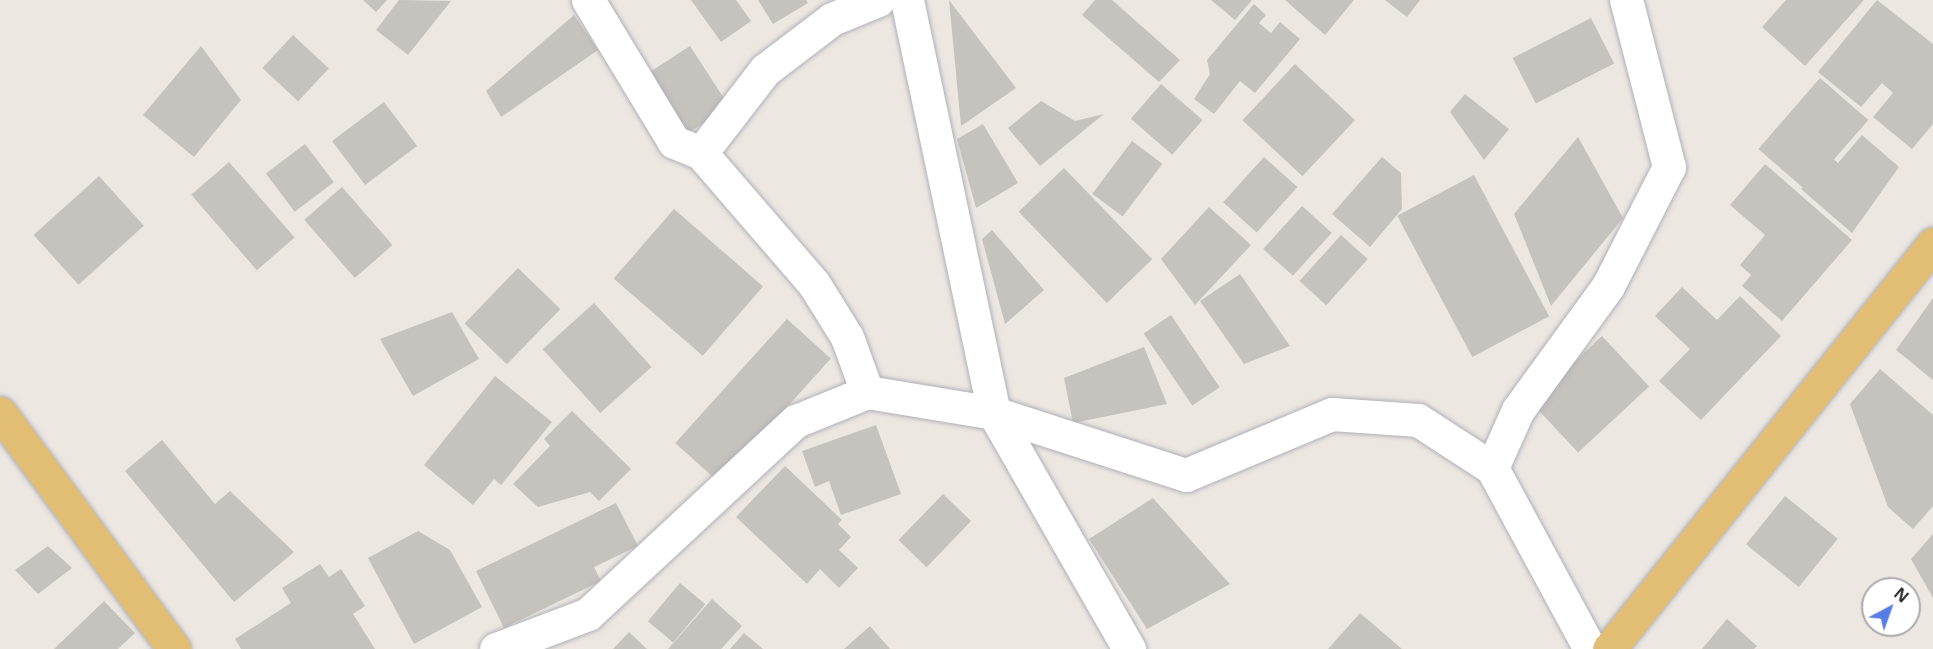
<!DOCTYPE html>
<html>
<head>
<meta charset="utf-8">
<style>
  body { margin:0 }
  #map { position:relative; width:1933px; height:649px; overflow:hidden; background:#ede7e2; font-family:"Noto Sans",sans-serif }
  div>[style] { position:absolute }
  .building>* { inset:0; background:#c6c2bd; transform-origin:0 0 }
  .roads { filter:drop-shadow(0 0 2px #afb1b8) drop-shadow(0 0 2px #afb1b8) }
  .minor>* { height:33px; margin:-16.5px; padding:0 16.5px; transform-origin:16.5px; border-radius:16.5px; background:#fff }
  .major>* { height:33px; margin:-16.5px; padding:0 16.5px; transform-origin:16.5px; border-radius:16.5px; background:#e1be74 }
  span { translate:-50% -50%; white-space:nowrap; text-align:center; line-height:1.15; -webkit-text-stroke:6px #fff; paint-order:stroke }
  .north { position:absolute; left:1861px; top:577px; width:60px; height:60px; box-sizing:border-box; background:#fff; border:2px solid #ababab; border-radius:50%; rotate:41deg; font-size:16px; font-weight:700; line-height:24px; text-align:center; color:#2e2e2e }
  .north::after { content:''; display:block; margin:auto; width:21px; height:27px; background:#587ee5; clip-path:polygon(50% 0,100% 100%,50% 72%,0 100%) }
</style>
</head>
<body>
<div id="map">
  <div class="building">
    <i style="clip-path:polygon(363px 0,387px 0,376px 12px)"></i>
    <i style="clip-path:polygon(399px 0,451px 1px,408px 55px,376px 30px)"></i>
    <i style="clip-path:polygon(691px 0,736px 0,751px 21px,721px 42px)"></i>
    <i style="clip-path:polygon(758px 0,806px 0,808px 3px,773px 24px)"></i>
    <i style="clip-path:polygon(949px 0,1016px 88px,961px 126px)"></i>
    <i style="clip-path:polygon(1095px 0,1112px 0,1180px 60px,1159px 82px,1082px 15px)"></i>
    <i style="clip-path:polygon(1211px 0,1252px 0,1235px 20px)"></i>
    <i style="clip-path:polygon(1285px 0,1354px 0,1325px 35px)"></i>
    <i style="clip-path:polygon(1385px 0,1420px 0,1407px 17px)"></i>
    <i style="clip-path:polygon(1786px 0,1864px 0,1805px 66px,1762px 27px)"></i>
    <i style="clip-path:polygon(1877px 0,1933px 44px,1933px 124px,1912px 149px,1873px 117px,1893px 93px,1882px 83px,1861px 107px,1818px 72px)"></i>
    <i style="clip-path:polygon(1254px 4px,1266px 15px,1259px 23px,1271px 33px,1280px 22px,1300px 39px,1255px 93px,1240px 81px,1214px 114px,1194px 99px,1210px 74px,1207px 60px)"></i>
    <i style="clip-path:polygon(574px 15px,598px 50px,501px 117px,486px 91px)"></i>
    <i style="left:1591px;top:18px;width:51px;height:88px;rotate:63deg"></i>
    <i style="left:293px;top:35px;width:49px;height:45px;rotate:43deg"></i>
    <i style="clip-path:polygon(201px 46px,241px 100px,194px 157px,143px 115px)"></i>
    <i style="left:690px;top:46px;width:72px;height:52px;rotate:57deg"></i>
    <i style="left:1295px;top:64px;width:82px;height:77px;rotate:43deg"></i>
    <i style="left:1820px;top:78px;width:64px;height:94px;rotate:41deg"></i>
    <i style="left:1161px;top:84px;width:55px;height:46px;rotate:41deg"></i>
    <i style="clip-path:polygon(1465px 94px,1509px 129px,1484px 160px,1450px 112px)"></i>
    <i style="clip-path:polygon(1041px 101px,1075px 121px,1104px 114px,1040px 166px,1008px 128px)"></i>
    <i style="left:384px;top:102px;width:55px;height:65px;rotate:53deg"></i>
    <i style="clip-path:polygon(983px 124px,1018px 183px,976px 208px,957px 139px)"></i>
    <i style="clip-path:polygon(1862px 135px,1899px 167px,1852px 233px,1801px 189px,1830px 156px,1838px 163px)"></i>
    <i style="clip-path:polygon(1578px 137px,1623px 218px,1551px 306px,1514px 214px)"></i>
    <i style="left:1132px;top:141px;width:38px;height:66px;rotate:37deg"></i>
    <i style="left:305px;top:144px;width:48px;height:49px;rotate:53deg"></i>
    <i style="left:1264px;top:157px;width:45px;height:61px;rotate:42deg"></i>
    <i style="clip-path:polygon(1382px 157px,1401px 173px,1402px 209px,1370px 247px,1332px 214px)"></i>
    <i style="left:229px;top:162px;width:100px;height:50px;rotate:49deg"></i>
    <i style="clip-path:polygon(1765px 164px,1852px 240px,1782px 321px,1742px 286px,1751px 275px,1740px 265px,1765px 235px,1730px 205px)"></i>
    <i style="left:1064px;top:168px;width:127px;height:63px;rotate:46deg"></i>
    <i style="left:1474px;top:175px;width:160px;height:87px;rotate:62deg"></i>
    <i style="left:99px;top:176px;width:67px;height:88px;rotate:48deg"></i>
    <i style="left:342px;top:187px;width:77px;height:50px;rotate:49deg"></i>
    <i style="left:1302px;top:206px;width:40px;height:58px;rotate:42deg"></i>
    <i style="clip-path:polygon(1209px 207px,1251px 245px,1195px 305px,1161px 259px)"></i>
    <i style="left:674px;top:209px;width:118px;height:92px;rotate:41deg"></i>
    <i style="clip-path:polygon(992px 230px,1044px 290px,1005px 324px,982px 239px)"></i>
    <i style="left:1341px;top:235px;width:36px;height:62px;rotate:42deg"></i>
    <i style="left:518px;top:268px;width:59px;height:77px;rotate:44deg"></i>
    <i style="clip-path:polygon(1240px 274px,1290px 346px,1244px 364px,1200px 301px)"></i>
    <i style="clip-path:polygon(1682px 287px,1717px 320px,1740px 296px,1781px 336px,1701px 420px,1659px 381px,1690px 349px,1655px 316px)"></i>
    <i style="clip-path:polygon(1933px 298px,1933px 380px,1896px 350px)"></i>
    <i style="left:594px;top:303px;width:86px;height:69px;rotate:48deg"></i>
    <i style="clip-path:polygon(452px 312px,479px 359px,413px 396px,380px 339px)"></i>
    <i style="left:1171px;top:315px;width:87px;height:33px;rotate:56deg"></i>
    <i style="left:787px;top:319px;width:59px;height:167px;rotate:42deg"></i>
    <i style="left:1602px;top:336px;width:69px;height:97px;rotate:47deg"></i>
    <i style="clip-path:polygon(1144px 347px,1167px 404px,1073px 423px,1064px 378px)"></i>
    <i style="clip-path:polygon(1880px 369px,1933px 415px,1933px 506px,1913px 529px,1888px 507px,1850px 404px)"></i>
    <i style="clip-path:polygon(495px 376px,552px 422px,501px 485px,494px 479px,473px 505px,424px 465px)"></i>
    <i style="clip-path:polygon(572px 411px,631px 469px,599px 501px,590px 492px,538px 507px,513px 484px,550px 446px,544px 439px)"></i>
    <i style="clip-path:polygon(876px 425px,901px 494px,841px 515px,829px 481px,815px 487px,802px 451px)"></i>
    <i style="clip-path:polygon(162px 440px,215px 504px,230px 491px,294px 552px,234px 602px,125px 471px)"></i>
    <i style="clip-path:polygon(785px 466px,842px 520px,838px 524px,851px 537px,839px 550px,858px 568px,839px 588px,820px 569px,807px 584px,736px 517px)"></i>
    <i style="left:943px;top:494px;width:39px;height:64px;rotate:44deg"></i>
    <i style="left:1785px;top:496px;width:68px;height:62px;rotate:39deg"></i>
    <i style="clip-path:polygon(1153px 498px,1230px 584px,1147px 629px,1089px 539px)"></i>
    <i style="clip-path:polygon(616px 503px,638px 546px,594px 567px,601px 581px,504px 628px,476px 571px)"></i>
    <i style="clip-path:polygon(418px 531px,450px 550px,482px 607px,414px 644px,368px 558px)"></i>
    <i style="clip-path:polygon(1933px 534px,1933px 598px,1911px 559px)"></i>
    <i style="clip-path:polygon(48px 546px,72px 568px,38px 594px,15px 570px)"></i>
    <i style="clip-path:polygon(320px 564px,329px 577px,341px 569px,365px 606px,353px 614px,375px 649px,241px 649px,235px 639px,291px 603px,282px 588px)"></i>
    <i style="left:680px;top:583px;width:33px;height:50px;rotate:40deg"></i>
    <i style="clip-path:polygon(712px 599px,742px 626px,721px 649px,668px 649px)"></i>
    <i style="clip-path:polygon(104px 601px,135px 633px,118px 649px,54px 649px)"></i>
    <i style="clip-path:polygon(1360px 613px,1402px 649px,1328px 649px)"></i>
    <i style="clip-path:polygon(1727px 619px,1757px 646px,1754px 649px,1702px 649px)"></i>
    <i style="clip-path:polygon(870px 626px,890px 649px,844px 649px)"></i>
    <i style="clip-path:polygon(629px 632px,647px 649px,613px 649px)"></i>
    <i style="clip-path:polygon(744px 633px,763px 649px,730px 649px)"></i>
  </div>
  <div class="roads">
    <div class="minor">
      <i style="left:588px;top:0;width:166px;rotate:58.8deg"></i>
      <i style="left:674px;top:142px;width:29px;rotate:22deg"></i>
      <i style="left:701px;top:153px;width:173px;rotate:49.2deg"></i>
      <i style="left:814px;top:284px;width:62px;rotate:58.1deg"></i>
      <i style="left:847px;top:337px;width:59px;rotate:70deg"></i>
      <i style="left:907px;top:0;width:422px;rotate:78.1deg"></i>
      <i style="left:994px;top:413px;width:272px;rotate:60.2deg"></i>
      <i style="left:701px;top:153px;width:105px;rotate:-52.4deg"></i>
      <i style="left:765px;top:70px;width:84px;rotate:-37.3deg"></i>
      <i style="left:832px;top:19px;width:50px;rotate:-22.4deg"></i>
      <i style="left:496px;top:649px;width:98px;rotate:-20.8deg"></i>
      <i style="left:588px;top:614px;width:284px;rotate:-42.9deg"></i>
      <i style="left:796px;top:421px;width:77px;rotate:-22.2deg"></i>
      <i style="left:867px;top:392px;width:129px;rotate:9.4deg"></i>
      <i style="left:994px;top:413px;width:202px;rotate:17.9deg"></i>
      <i style="left:1186px;top:475px;width:158px;rotate:-22.7deg"></i>
      <i style="left:1332px;top:414px;width:86px;rotate:4deg"></i>
      <i style="left:1418px;top:420px;width:88px;rotate:33deg"></i>
      <i style="left:1590px;top:649px;width:206px;rotate:-118.4deg"></i>
      <i style="left:1492px;top:468px;width:64px;rotate:-65.9deg"></i>
      <i style="left:1518px;top:410px;width:153px;rotate:-54deg"></i>
      <i style="left:1608px;top:286px;width:134px;rotate:-62.9deg"></i>
      <i style="left:1669px;top:167px;width:172px;rotate:-104.4deg"></i>
    </div>
    <div class="major">
      <i style="left:0;top:413px;width:293px;rotate:53.6deg"></i>
      <i style="left:1609px;top:649px;width:519px;rotate:-51.34deg"></i>
    </div>
  </div>
  <div class="north">N</div>
</div>
</body>
</html>
